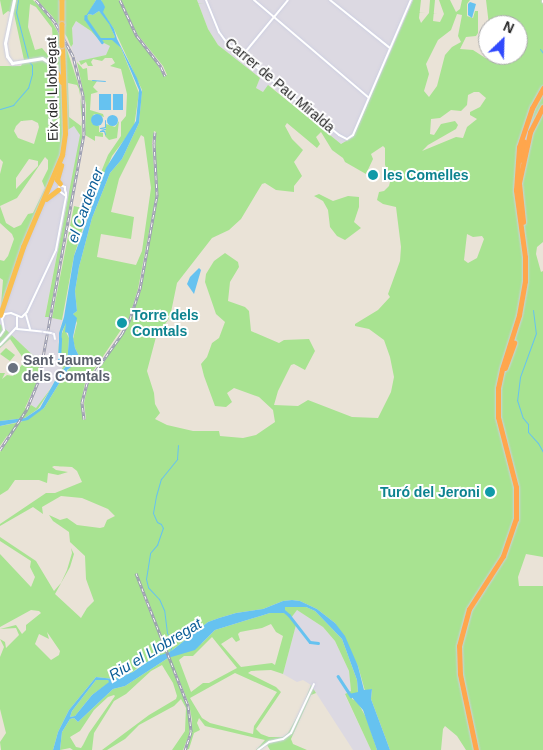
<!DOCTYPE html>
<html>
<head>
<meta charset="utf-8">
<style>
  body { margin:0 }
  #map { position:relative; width:543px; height:750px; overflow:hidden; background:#eae3d7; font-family:Helvetica,sans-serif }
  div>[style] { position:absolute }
  .industrial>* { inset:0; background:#dcd9e2 }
  .green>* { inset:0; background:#a8e391 }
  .water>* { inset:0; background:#66c2f0; transform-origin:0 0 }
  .round { border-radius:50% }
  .stream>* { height:1px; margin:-0.5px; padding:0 0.5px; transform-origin:0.5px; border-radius:0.5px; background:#66c2f0 }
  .canal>* { height:2.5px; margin:-1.25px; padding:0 1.25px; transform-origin:1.25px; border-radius:1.25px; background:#66c2f0 }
  .roads { filter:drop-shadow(0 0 1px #cdcfe1) drop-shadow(0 0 1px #cdcfe1) }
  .minor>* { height:2px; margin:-1px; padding:0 1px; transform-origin:1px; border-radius:1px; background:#fff }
  .tertiary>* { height:3px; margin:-1.5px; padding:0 1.5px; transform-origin:1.5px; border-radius:1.5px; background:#fff }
  .trunk>* { height:4.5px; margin:-2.25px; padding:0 2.25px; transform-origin:2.25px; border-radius:2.25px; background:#f9bf50 }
  .motorway>* { height:5px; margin:-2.5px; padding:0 2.5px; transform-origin:2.5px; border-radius:2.5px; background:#ffa64d }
  .rail>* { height:3px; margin-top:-1.5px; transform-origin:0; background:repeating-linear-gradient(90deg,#fff 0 4px,#9a9cb2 0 8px); box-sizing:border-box; border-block:1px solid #9a9cb2 }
  .bridges { filter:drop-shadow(0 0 1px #cdcfe1) drop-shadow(0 0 1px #cdcfe1) }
  .minor-bridge>* { height:2px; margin:-1px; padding:0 1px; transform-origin:1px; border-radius:1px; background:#fff }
  .trunk-bridge>* { height:4.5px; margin:-2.25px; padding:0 2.25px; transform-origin:2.25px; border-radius:2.25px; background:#f9bf50 }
  .dots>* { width:14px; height:14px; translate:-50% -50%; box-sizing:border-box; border:2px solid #fff; border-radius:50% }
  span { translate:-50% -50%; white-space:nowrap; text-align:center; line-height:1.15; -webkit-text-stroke:4px #fff; paint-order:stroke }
  .street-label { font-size:14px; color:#272727 }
  .culture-label { font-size:14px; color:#0d838f; font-weight:700 }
  .left { translate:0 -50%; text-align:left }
  .right { translate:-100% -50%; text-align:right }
  .worship-label { font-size:14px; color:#5b616d; font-weight:700 }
  .water-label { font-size:15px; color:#0a5d97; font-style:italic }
  .north { position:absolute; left:478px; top:15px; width:50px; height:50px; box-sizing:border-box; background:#fff; border:1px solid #a9a9a9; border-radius:50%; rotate:24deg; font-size:14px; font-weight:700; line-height:20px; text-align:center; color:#272727 }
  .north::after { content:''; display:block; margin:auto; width:18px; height:22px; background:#314afd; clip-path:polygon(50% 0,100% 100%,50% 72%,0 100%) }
</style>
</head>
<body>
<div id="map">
  <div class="industrial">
    <i style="clip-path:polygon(197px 0,413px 0,353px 137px,341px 144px,269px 85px,263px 92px,256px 88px,260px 78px,218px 45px,208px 29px)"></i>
    <i style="clip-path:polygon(76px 21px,91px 31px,100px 41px,111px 46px,106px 55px,77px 62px,71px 47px,73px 44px,72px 28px)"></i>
    <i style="clip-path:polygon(74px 126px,78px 129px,80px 137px,45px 316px,49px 317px,40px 362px,0 324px,0 318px,26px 245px,58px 172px,66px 131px)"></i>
    <i style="clip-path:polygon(52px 318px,62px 320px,59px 333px,58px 361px,63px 367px,43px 400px,36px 408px,31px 405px,41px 378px)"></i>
    <i style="clip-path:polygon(297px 610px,323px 627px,335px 641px,349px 671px,351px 691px,345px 695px,371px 750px,353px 750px,311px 685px,303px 680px,297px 682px,283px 674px,296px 625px,290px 618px)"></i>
  </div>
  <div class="green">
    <i style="clip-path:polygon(evenodd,0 0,33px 0,49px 17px,65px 44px,80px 89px,82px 137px,49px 317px,45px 317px,80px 135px,74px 126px,66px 131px,63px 161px,26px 245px,0 318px,3px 280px,0 278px,0 260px,4px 261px,8px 256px,14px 239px,12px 234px,0 223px,0 206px,6px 223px,14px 228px,21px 225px,28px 214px,33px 213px,45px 188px,42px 181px,48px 169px,48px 160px,45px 157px,17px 198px,0 206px,0 174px,3px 162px,0 159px,0 66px,21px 66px,24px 60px,14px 14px,8px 11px,3px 15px,0 0,30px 4px,36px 7px,52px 28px,54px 57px,47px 54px,42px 48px,35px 50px,28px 27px,30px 4px,0 0,68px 83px,77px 85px,79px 89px,82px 107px,81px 126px,69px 117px,68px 83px,0 0,32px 120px,38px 123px,39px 127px,34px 144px,18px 138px,14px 131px,16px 126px,21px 121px,32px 120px,0 0,29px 159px,38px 161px,38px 166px,16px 189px,16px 178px,29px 159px)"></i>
    <i style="clip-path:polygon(37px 0,96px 0,85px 19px,89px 14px,93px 15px,99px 11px,108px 21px,115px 37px,114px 41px,121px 48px,139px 93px,134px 127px,112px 156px,86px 218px,74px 256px,62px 320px,52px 318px,74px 206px,86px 209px,108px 155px,121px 136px,121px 122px,126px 116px,127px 94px,121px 69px,110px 66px,115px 63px,112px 58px,105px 58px,102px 61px,93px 59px,91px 62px,93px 66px,88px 66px,86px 62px,81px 65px,79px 61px,106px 55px,110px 46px,100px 41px,91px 31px,76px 21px,72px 28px,73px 44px,71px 47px,67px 37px,52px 16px)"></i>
    <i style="clip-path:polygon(evenodd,101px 0,119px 0,135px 35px,154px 59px,164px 76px,167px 75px,163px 66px,137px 34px,121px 0,197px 0,208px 29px,218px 45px,260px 78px,256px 88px,263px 92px,268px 85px,341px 144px,353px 137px,413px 0,421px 0,419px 18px,421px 23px,429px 13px,430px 0,435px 0,433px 21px,440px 22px,444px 14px,439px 0,450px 0,456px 12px,460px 9px,462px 0,470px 0,467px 4px,467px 16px,473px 18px,475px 11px,478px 11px,478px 33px,476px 36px,466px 37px,460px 49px,473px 50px,487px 59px,492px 55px,518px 55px,518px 25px,489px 25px,486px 0,543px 0,543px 242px,537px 247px,536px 254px,541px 272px,543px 271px,543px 557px,526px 554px,518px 577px,519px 586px,543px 586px,543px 750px,466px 750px,457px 736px,445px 726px,443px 729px,441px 750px,390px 750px,371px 699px,372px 689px,365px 691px,358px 666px,335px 623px,317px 609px,300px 601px,292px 600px,283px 601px,263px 609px,236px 613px,219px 618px,208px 622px,170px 652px,140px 665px,133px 672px,114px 679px,96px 677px,69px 710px,58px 732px,53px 750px,1px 750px,0 742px,6px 733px,0 709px,0 657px,4px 647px,0 639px,5px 642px,6px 648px,19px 635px,16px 628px,0 629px,16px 625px,22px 634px,26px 630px,26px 625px,41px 613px,39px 611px,31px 610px,0 627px,0 554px,31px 587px,35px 577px,30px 567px,31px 561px,0 541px,0 537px,36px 561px,54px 591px,61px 583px,67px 570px,72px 553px,71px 548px,74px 554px,70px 567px,55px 594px,81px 618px,87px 608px,94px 601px,86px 579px,85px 556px,70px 542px,69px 532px,53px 521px,49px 515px,60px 520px,67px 518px,77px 525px,100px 528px,104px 527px,107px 520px,115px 516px,108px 509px,82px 498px,61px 496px,42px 507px,43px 514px,33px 507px,0 526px,0 524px,46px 493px,55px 493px,82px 482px,77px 471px,72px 467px,54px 466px,52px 467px,56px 470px,68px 472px,58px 475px,48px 473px,47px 483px,39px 480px,15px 480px,8px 490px,0 495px,0 452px,12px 435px,7px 436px,0 446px,0 426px,21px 422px,44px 408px,63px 377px,67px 375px,67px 371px,78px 359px,79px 356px,75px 348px,73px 339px,77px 323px,73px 314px,77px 311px,75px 291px,79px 267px,92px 218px,110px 173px,122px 159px,139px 123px,142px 90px,114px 29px,102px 12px,104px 7px,101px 0,457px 14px,462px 15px,458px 36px,461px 42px,452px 47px,445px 55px,437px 86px,429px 97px,424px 91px,429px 74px,426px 64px,438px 40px,451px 30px,457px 14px,101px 0,474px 92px,479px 92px,486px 98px,480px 107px,470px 112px,470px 115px,477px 119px,467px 127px,463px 138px,456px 137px,422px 151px,428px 145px,456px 129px,458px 125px,455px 121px,441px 124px,434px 135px,430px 134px,431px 119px,440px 118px,451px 110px,461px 111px,467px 105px,468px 95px,474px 92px,101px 0,287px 123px,317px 148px,320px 144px,316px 137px,321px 132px,332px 150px,343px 158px,345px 162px,366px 174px,373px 159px,371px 154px,383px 146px,385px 148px,385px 165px,391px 178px,389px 186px,384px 191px,379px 192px,377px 200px,383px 204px,396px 207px,401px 247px,400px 261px,388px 294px,390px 297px,378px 310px,355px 324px,355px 326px,369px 329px,384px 340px,390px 357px,394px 377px,391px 392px,378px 418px,352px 417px,308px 400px,298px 406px,274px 405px,278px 391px,291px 365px,294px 364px,305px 370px,315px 351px,309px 339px,284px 340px,279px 343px,251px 331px,249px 311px,245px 307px,228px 301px,230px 282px,239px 267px,238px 262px,225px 253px,214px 261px,206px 274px,205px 282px,216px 314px,225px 322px,219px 338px,212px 343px,207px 357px,201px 364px,204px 376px,215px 406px,226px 407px,232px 402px,227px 393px,234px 388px,259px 397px,273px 410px,275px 422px,256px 435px,243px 438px,220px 436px,219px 431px,193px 431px,167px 425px,155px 419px,160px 413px,155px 404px,154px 393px,147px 371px,156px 337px,170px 317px,177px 283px,212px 238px,229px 230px,241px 219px,262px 184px,265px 183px,276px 190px,294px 192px,294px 186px,302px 176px,294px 162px,303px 150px,292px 139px,285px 126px,287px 123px,101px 0,154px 131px,156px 132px,155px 151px,158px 195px,141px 290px,126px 329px,88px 384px,84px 403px,86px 419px,83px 420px,81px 402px,85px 383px,129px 318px,138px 289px,156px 195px,152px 143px,154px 131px,101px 0,141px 135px,144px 137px,151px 188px,142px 251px,136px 265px,97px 257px,101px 234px,131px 239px,134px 217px,111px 212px,119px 179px,141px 135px,101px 0,467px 234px,473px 237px,482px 236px,484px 239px,477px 258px,468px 263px,464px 260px,467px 234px,101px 0,136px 573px,156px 622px,155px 623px,146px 603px,136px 573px,101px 0,47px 632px,60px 651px,59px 655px,51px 660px,35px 644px,39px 634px,49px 639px,47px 632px)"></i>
    <i style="clip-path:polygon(77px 62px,83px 69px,87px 68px,88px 80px,97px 81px,93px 87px,98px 92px,91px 94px,90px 110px,103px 114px,104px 117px,94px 114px,91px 120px,93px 124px,99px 126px,99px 132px,103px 133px,103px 137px,95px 136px,95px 141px,85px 135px,86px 105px)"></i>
    <i style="clip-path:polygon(119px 121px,117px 138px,109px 140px,105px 136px,106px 124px,115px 127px)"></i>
    <i style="clip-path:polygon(319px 194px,333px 201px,348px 196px,359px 197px,359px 207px,354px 222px,361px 228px,345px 240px,337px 236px,330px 227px,328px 210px,323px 201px,314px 196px)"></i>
    <i style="clip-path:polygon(66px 322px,66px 332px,69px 338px,67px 365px,57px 377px,63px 367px,58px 361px,59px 342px)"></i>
    <i style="clip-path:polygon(0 324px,40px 362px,36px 384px,25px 408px,28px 409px,31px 405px,36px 408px,52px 387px,38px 409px,25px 418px,0 421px,0 373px,5px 373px,2px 379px,7px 375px,13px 376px,25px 361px,10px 339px,0 348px)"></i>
    <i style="clip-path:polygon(6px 348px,15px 355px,10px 361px,0 354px)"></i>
    <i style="clip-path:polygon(evenodd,285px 607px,306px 607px,315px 611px,342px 639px,357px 680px,358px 693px,352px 694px,352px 699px,357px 701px,367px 719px,377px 750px,371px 750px,345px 694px,351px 691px,349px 671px,335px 641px,323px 627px,297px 610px,291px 618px,296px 625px,283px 674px,271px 670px,251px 671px,248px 673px,276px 687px,281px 692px,256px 729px,261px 734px,269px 737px,283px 737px,288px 733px,302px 708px,311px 685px,316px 693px,311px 695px,291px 739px,293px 744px,307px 750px,270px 750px,267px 745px,260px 750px,256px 750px,265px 740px,205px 726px,199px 718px,197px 723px,200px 730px,194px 733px,189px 749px,186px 750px,191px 736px,192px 720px,189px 704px,175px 670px,173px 671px,187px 705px,190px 720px,189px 735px,183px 750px,172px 750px,185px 731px,186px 708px,181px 699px,174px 706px,139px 725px,125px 739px,107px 750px,102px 750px,149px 715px,176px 699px,177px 696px,173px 683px,162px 665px,151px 671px,126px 694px,114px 701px,94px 733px,92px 750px,73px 750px,70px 748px,60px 750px,62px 732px,70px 719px,74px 718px,78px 722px,113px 689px,125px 686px,168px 658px,202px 643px,215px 630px,270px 613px,281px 612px,285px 607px,271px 624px,276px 632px,283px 636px,275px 665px,272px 663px,241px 667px,221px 644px,232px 637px,236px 642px,240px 640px,238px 634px,240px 632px,262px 628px,271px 624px,285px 607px,212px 637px,237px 668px,209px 683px,203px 683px,191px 692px,179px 660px,184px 656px,193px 656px,212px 637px,285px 607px,235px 673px,277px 692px,254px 726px,253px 734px,210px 723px,202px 718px,190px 698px,235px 673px,285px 607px,114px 695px,115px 696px,89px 733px,83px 745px,81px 748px,76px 747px,70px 737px,80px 731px,94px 710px,108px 697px,114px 695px)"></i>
    <i style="clip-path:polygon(96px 680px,108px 680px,110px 682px,92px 695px,75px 716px,70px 717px,72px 711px)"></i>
  </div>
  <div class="water">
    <i style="clip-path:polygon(96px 0,101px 0,103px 3px,105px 7px,103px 12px,114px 29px,117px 39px,137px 78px,142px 92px,139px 123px,122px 159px,110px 173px,92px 218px,79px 267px,75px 291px,77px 311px,73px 314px,77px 318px,73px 337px,75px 348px,79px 356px,77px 363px,67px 370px,68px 374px,63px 377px,44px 408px,28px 420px,0 426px,0 421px,25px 418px,40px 408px,57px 377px,67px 365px,69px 338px,68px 333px,65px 332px,66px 323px,62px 332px,61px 342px,59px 342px,59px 333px,64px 317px,74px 256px,106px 168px,136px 121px,139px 90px,121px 48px,112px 40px,115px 37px,109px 24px,99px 11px,93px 15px,89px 14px,84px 19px)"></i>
    <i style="clip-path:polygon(470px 2px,476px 4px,472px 18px,468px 15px,468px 4px)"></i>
    <i style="left:99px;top:94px;width:12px;height:16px"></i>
    <i style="left:113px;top:94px;width:10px;height:16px"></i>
    <i class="round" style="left:91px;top:114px;width:12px;height:12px"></i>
    <i class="round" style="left:106.5px;top:114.5px;width:11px;height:11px"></i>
    <i style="clip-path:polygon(199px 268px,201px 270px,194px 294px,187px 284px,190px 277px)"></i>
    <i style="clip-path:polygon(evenodd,292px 600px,300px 601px,317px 609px,335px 623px,345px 636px,358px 666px,364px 690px,372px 689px,371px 699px,390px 750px,377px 750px,363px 710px,349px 694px,358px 692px,357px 680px,342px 639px,315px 611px,306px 607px,285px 607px,285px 613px,270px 613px,215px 630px,195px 650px,168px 658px,125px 686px,113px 689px,78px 722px,74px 718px,70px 719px,62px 732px,60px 750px,53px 750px,58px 732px,69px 710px,96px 677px,114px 679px,133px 672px,154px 657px,170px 652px,208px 622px,219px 618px,236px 613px,263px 609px,283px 601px,292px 600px,96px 680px,108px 680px,109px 682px,92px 695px,75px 716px,70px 717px,72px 711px,96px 680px)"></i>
  </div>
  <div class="stream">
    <i style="left:18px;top:0;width:12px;rotate:99deg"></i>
    <i style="left:16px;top:12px;width:48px;rotate:75.4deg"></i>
    <i style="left:540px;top:49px;width:5px;rotate:53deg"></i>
    <i style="left:92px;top:80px;width:13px;rotate:4deg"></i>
    <i style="left:0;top:109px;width:14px;rotate:-17deg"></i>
    <i style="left:13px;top:105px;width:23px;rotate:-49deg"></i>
    <i style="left:28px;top:88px;width:15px;rotate:-74deg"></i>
    <i style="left:32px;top:74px;width:9px;rotate:-90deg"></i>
    <i style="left:32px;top:65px;width:4px;rotate:-135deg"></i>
    <i style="left:105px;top:134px;width:3px;rotate:-108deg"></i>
    <i style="left:104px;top:131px;width:4px;rotate:180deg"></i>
    <i style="left:100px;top:131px;width:5px;rotate:-22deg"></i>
    <i style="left:105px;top:129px;width:5px;rotate:-169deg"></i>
    <i style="left:100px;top:128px;width:5px;rotate:-11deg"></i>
    <i style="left:105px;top:127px;width:7px;rotate:-90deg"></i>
    <i style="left:533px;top:310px;width:23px;rotate:83deg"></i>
    <i style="left:536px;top:333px;width:47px;rotate:110deg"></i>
    <i style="left:520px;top:377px;width:23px;rotate:97deg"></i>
    <i style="left:517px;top:400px;width:19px;rotate:72deg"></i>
    <i style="left:523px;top:418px;width:8px;rotate:50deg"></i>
    <i style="left:528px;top:424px;width:8px;rotate:90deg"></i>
    <i style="left:528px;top:432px;width:15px;rotate:48deg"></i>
    <i style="left:538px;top:443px;width:10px;rotate:61deg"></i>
    <i style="left:170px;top:652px;width:12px;rotate:-76deg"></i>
    <i style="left:173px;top:640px;width:9px;rotate:-131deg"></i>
    <i style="left:167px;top:633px;width:23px;rotate:-97deg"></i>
    <i style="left:164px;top:610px;width:12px;rotate:-114deg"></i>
    <i style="left:159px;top:599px;width:16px;rotate:-133deg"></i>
    <i style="left:148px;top:587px;width:8px;rotate:-104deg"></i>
    <i style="left:146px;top:579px;width:26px;rotate:-81deg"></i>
    <i style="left:150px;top:553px;width:11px;rotate:-49deg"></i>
    <i style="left:157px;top:545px;width:18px;rotate:-71deg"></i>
    <i style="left:163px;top:528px;width:4px;rotate:-117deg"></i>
    <i style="left:161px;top:524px;width:4px;rotate:-153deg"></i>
    <i style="left:157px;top:522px;width:10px;rotate:-114deg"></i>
    <i style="left:153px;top:513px;width:17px;rotate:-80deg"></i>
    <i style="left:156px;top:496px;width:18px;rotate:-74deg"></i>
    <i style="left:161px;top:479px;width:26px;rotate:-51deg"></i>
    <i style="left:177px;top:459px;width:14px;rotate:-86deg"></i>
  </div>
  <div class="canal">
    <i style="left:86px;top:16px;width:3px;rotate:90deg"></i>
    <i style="left:86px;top:19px;width:28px;rotate:55deg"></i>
    <i style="left:100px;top:39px;width:13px"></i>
    <i style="left:59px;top:360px;width:21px;rotate:-87deg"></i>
    <i style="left:283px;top:610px;width:8px;rotate:40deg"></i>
    <i style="left:289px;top:615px;width:34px;rotate:52deg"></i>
    <i style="left:310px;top:642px;width:8px;rotate:7deg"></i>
    <i style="left:338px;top:676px;width:24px;rotate:57deg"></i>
  </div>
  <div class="roads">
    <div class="minor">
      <i style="left:206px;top:0;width:35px;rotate:68deg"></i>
      <i style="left:219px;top:32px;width:14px;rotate:54deg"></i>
      <i style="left:227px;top:43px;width:145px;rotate:39.4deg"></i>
      <i style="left:339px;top:135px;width:9px;rotate:27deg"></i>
      <i style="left:347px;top:139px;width:7px;rotate:-34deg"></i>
      <i style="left:353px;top:135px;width:147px;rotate:-66.8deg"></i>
      <i style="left:254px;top:0;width:150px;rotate:40.4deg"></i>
      <i style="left:330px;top:0;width:77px;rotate:38.7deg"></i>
      <i style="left:242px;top:56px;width:72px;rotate:-50.6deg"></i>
      <i style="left:50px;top:123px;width:28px;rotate:-77deg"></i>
      <i style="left:56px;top:96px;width:23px;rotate:-90deg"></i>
      <i style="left:26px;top:315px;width:15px;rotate:74deg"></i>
      <i style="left:22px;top:317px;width:7px;rotate:-45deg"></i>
      <i style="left:27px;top:312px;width:68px;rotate:-64.9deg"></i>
      <i style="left:56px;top:250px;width:54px;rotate:-79.3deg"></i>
      <i style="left:66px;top:197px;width:4px;rotate:-90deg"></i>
      <i style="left:66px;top:193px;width:3px;rotate:-108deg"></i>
      <i style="left:65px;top:190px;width:3px;rotate:-90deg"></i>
      <i style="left:65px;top:187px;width:5px;rotate:-158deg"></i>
      <i style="left:60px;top:185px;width:5px;rotate:112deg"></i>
      <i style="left:58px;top:190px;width:10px;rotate:37deg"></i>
      <i style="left:17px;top:329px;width:27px;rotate:6deg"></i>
      <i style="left:51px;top:333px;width:3px;rotate:18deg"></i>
      <i style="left:54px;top:334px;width:5px;rotate:79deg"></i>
      <i style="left:0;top:336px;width:7px;rotate:-56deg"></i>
      <i style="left:4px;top:330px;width:11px;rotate:-100deg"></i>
      <i style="left:2px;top:319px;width:6px;rotate:-59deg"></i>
      <i style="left:5px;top:314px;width:6px;rotate:-9deg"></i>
      <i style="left:11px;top:313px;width:11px;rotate:22deg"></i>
      <i style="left:0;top:345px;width:25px;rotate:-47deg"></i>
      <i style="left:17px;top:327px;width:10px;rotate:-90deg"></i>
      <i style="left:258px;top:750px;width:14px;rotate:-36deg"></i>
      <i style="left:269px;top:742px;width:14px;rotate:-12deg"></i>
      <i style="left:283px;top:739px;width:10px;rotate:-37deg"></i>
      <i style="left:291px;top:733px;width:54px;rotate:-64.9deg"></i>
    </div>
    <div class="tertiary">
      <i style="left:14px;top:0;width:44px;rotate:101.8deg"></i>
      <i style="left:5px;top:43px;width:13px;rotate:81deg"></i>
      <i style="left:7px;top:56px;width:9px;rotate:54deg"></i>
      <i style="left:12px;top:63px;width:30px;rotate:-9deg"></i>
      <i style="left:42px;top:58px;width:13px;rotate:32deg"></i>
      <i style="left:543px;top:0;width:1px;rotate:90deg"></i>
    </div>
    <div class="trunk">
      <i style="left:62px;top:0;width:24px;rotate:90deg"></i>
      <i style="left:53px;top:65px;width:19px;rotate:62deg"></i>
      <i style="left:60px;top:184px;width:5px;rotate:-127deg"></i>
      <i style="left:57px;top:180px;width:15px;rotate:-74deg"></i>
      <i style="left:46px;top:199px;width:15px;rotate:-37deg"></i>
      <i style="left:0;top:315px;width:72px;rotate:-71.3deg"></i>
      <i style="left:23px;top:247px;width:100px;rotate:-67deg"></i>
      <i style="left:62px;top:155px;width:21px;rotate:-82deg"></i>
      <i style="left:65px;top:134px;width:89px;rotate:-91.9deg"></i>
    </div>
    <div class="motorway">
      <i style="left:520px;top:160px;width:19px;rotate:-78deg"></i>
      <i style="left:519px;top:183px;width:39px;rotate:84deg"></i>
      <i style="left:519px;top:183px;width:52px;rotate:-77.8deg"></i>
      <i style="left:530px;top:132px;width:28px;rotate:-63deg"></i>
      <i style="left:505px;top:368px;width:27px;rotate:-70deg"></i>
      <i style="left:476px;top:750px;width:78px;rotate:-101.9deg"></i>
      <i style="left:460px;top:674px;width:28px;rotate:-92deg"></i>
      <i style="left:459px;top:646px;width:38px;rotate:-75deg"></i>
      <i style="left:469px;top:609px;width:63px;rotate:-57.3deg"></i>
      <i style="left:503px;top:556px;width:39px;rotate:-71deg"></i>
      <i style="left:516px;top:519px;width:32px;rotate:-90deg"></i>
      <i style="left:516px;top:487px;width:72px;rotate:-104.4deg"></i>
      <i style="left:498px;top:417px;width:29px;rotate:-90deg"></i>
      <i style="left:498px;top:388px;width:19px;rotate:-78deg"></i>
      <i style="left:502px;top:369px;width:57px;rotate:-72.5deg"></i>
      <i style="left:519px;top:315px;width:35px;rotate:-80deg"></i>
      <i style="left:525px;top:281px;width:24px;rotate:-90deg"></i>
      <i style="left:525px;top:257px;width:68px;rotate:-97.7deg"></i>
      <i style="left:516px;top:190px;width:43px;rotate:-86deg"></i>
      <i style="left:519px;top:147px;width:41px;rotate:-71.6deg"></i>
      <i style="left:532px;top:108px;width:23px;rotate:-61deg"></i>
    </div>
  </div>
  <div class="rail">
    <i style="left:120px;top:0;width:40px;rotate:65deg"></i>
    <i style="left:137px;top:36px;width:39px;rotate:52deg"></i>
    <i style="left:161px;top:67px;width:10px;rotate:66deg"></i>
    <i style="left:84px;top:419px;width:17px;rotate:-97deg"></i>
    <i style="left:82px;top:402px;width:20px;rotate:-75deg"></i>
    <i style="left:87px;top:383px;width:60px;rotate:-54.5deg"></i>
    <i style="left:122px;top:334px;width:17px;rotate:-62deg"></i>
    <i style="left:130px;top:319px;width:32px;rotate:-72deg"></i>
    <i style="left:140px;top:289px;width:96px;rotate:-79.7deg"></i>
    <i style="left:157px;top:195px;width:52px;rotate:-93.3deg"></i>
    <i style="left:154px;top:143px;width:11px;rotate:-85deg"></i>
    <i style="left:0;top:450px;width:49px;rotate:-56.6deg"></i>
    <i style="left:27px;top:409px;width:32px;rotate:-68deg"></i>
    <i style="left:39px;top:379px;width:248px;rotate:-79.6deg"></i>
    <i style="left:84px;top:135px;width:40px;rotate:-91.4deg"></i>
    <i style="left:83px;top:95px;width:40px;rotate:-104.4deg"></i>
    <i style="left:73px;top:56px;width:38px;rotate:-118deg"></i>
    <i style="left:55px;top:22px;width:29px;rotate:-131deg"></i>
    <i style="left:136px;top:573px;width:143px;rotate:68.6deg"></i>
    <i style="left:188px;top:706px;width:26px;rotate:83deg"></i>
    <i style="left:191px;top:732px;width:19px;rotate:108deg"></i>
  </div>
  <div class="bridges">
    <div class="minor-bridge">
      <i style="left:44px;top:332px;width:7px;rotate:8deg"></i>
    </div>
    <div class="trunk-bridge">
      <i style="left:62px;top:24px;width:21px;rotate:90deg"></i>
    </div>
  </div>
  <div class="dots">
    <i style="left:373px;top:175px;background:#0f9aa8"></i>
    <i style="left:122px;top:323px;background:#0f9aa8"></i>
    <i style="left:13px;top:368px;background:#6b7280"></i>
    <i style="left:490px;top:492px;background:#0f9aa8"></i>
  </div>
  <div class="street-label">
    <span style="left:280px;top:85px;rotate:40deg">Carrer de Pau Miralda</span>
    <span style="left:52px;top:89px;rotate:-91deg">Eix del Llobregat</span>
  </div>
  <div class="culture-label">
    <span class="left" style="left:383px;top:175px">les Comelles</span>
    <span class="left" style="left:132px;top:323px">Torre dels<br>Comtals</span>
    <span class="right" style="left:480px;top:492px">Turó del Jeroni</span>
  </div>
  <div class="worship-label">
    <span class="left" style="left:23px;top:368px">Sant Jaume<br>dels Comtals</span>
  </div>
  <div class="water-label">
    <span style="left:85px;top:205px;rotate:-70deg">el Cardener</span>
    <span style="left:155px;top:649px;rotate:-31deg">Riu el Llobregat</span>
  </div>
  <div class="north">N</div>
</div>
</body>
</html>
